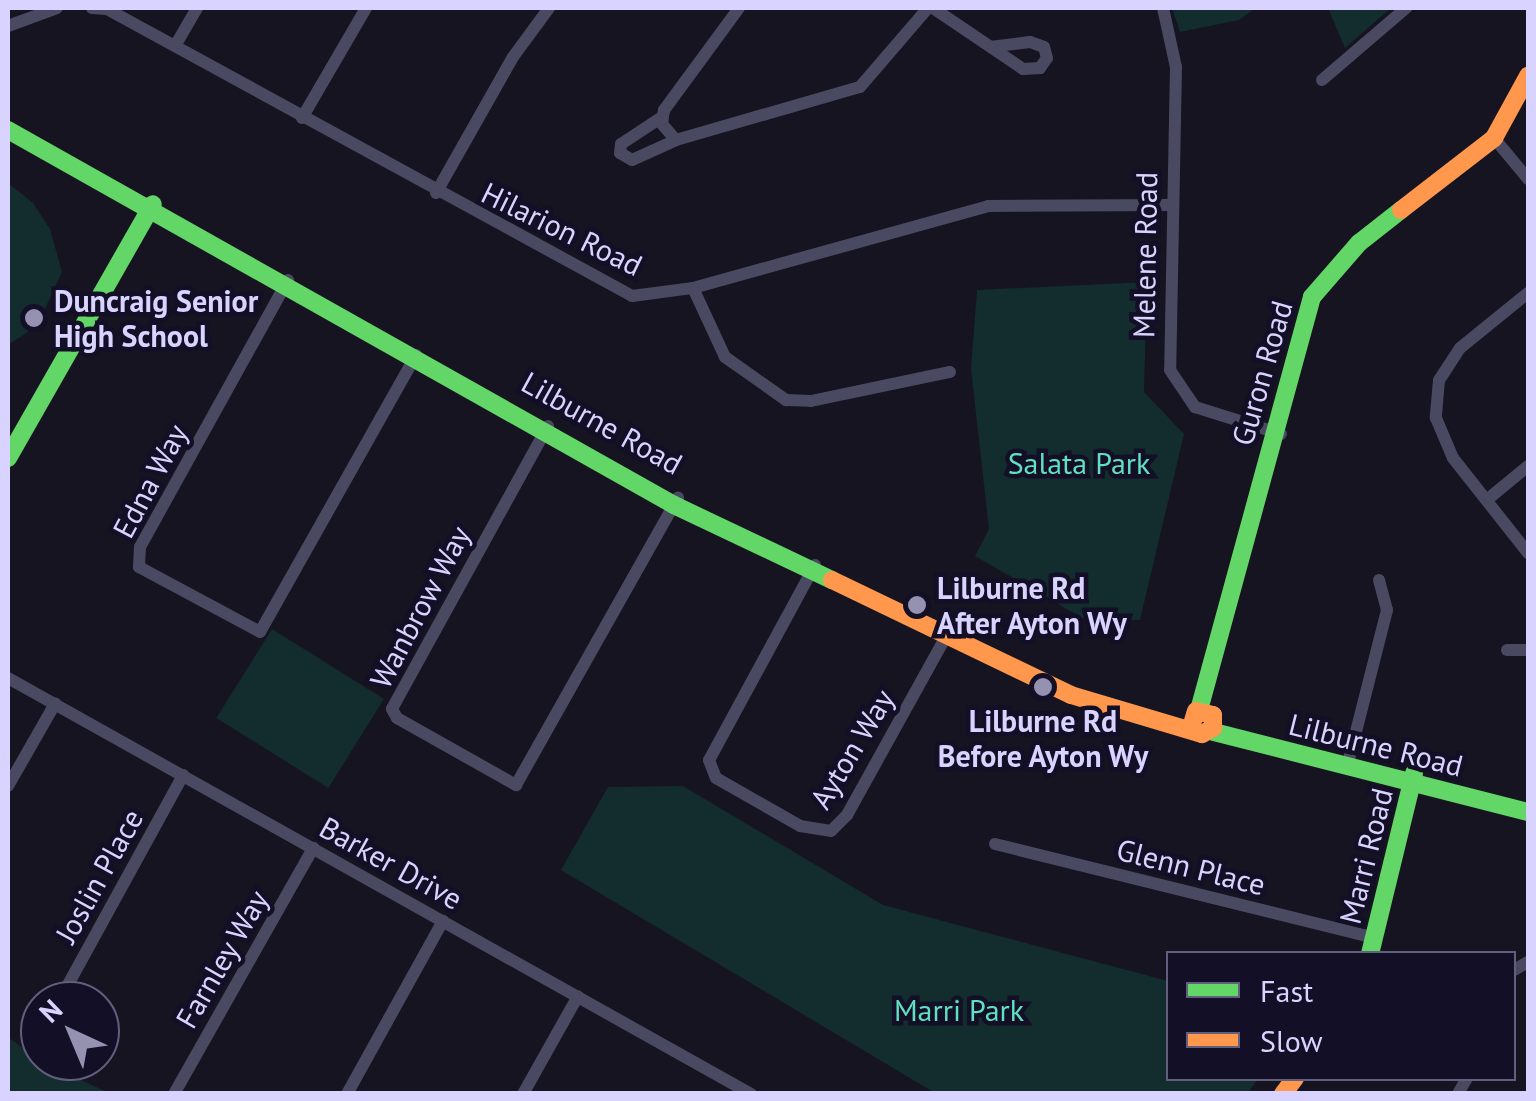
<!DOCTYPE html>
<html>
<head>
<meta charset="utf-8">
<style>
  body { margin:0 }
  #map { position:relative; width:1536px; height:1101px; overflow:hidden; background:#161421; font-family:"PT Sans",sans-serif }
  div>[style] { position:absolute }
  .green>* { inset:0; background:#132c2d; transform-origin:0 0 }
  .street>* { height:12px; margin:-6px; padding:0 6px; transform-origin:6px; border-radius:6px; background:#4a4962 }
  .fast>* { height:18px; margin:-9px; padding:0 9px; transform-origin:9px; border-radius:9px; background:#63d668 }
  .slow>* { height:18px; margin:-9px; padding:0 9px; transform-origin:9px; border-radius:9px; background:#ff974d }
  .dots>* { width:28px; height:28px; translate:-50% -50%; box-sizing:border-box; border:5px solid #130f26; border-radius:50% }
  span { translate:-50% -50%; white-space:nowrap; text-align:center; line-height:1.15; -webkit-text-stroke:9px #130f26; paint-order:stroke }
  .street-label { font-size:30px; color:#d9d4ff }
  .poi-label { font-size:30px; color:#d9d4ff; font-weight:700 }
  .left { translate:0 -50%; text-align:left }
  .park-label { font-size:30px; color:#5fe0c0 }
  .frame { position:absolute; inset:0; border:10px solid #d9d4ff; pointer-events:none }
  .legend { position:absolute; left:1166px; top:951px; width:350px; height:130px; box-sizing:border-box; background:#130f26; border:2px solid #625e7d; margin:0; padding:12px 18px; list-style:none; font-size:30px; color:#d9d4ff }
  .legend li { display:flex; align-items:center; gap:20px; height:50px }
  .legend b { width:50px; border:2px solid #625e7d }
  .north { position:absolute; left:20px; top:981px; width:100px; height:100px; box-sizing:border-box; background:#130f26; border:2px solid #625e7d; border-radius:50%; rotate:316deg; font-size:28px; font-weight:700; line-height:40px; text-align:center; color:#d9d4ff }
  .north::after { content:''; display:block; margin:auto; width:35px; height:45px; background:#9591b1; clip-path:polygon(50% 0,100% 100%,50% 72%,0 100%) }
</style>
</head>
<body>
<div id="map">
  <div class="green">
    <i style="clip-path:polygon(1172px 8px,1256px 8px,1239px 20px,1180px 32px)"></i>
    <i style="clip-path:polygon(1328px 8px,1391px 8px,1345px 48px)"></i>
    <i style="clip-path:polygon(8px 183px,33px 203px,50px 229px,62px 272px,37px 326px,8px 345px)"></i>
    <i style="clip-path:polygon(1147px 282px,1144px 392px,1184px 434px,1140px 620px,1084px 619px,975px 556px,989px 529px,971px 369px,977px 290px)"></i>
    <i style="left:272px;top:629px;width:132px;height:105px;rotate:32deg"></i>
    <i style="clip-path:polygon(683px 786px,883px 905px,1168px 981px,1168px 1078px,1258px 1079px,1247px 1094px,935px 1093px,561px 870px,608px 787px)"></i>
    <i style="clip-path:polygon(8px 1037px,40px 1061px,109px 1093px,8px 1093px)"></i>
  </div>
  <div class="street">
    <i style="left:92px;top:8px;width:15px;rotate:4deg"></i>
    <i style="left:107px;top:9px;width:598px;rotate:28.66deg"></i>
    <i style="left:632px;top:296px;width:62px;rotate:-7.5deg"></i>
    <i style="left:693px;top:288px;width:306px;rotate:-15.5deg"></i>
    <i style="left:988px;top:206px;width:181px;rotate:-0.3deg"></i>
    <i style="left:739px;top:8px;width:127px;rotate:126.3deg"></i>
    <i style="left:664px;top:110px;width:14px;rotate:98deg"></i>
    <i style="left:662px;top:124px;width:21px;rotate:49deg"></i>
    <i style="left:676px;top:140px;width:191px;rotate:-16.1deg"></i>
    <i style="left:860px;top:87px;width:104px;rotate:-49.3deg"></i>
    <i style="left:933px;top:8px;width:109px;rotate:34.1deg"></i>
    <i style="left:1023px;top:69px;width:17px;rotate:-3deg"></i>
    <i style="left:1040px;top:68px;width:12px;rotate:-55deg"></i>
    <i style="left:1047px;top:58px;width:11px;rotate:-105deg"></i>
    <i style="left:1044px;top:47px;width:15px;rotate:-160deg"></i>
    <i style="left:1030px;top:42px;width:38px;rotate:173deg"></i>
    <i style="left:1163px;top:8px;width:60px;rotate:77.6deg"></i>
    <i style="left:1176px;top:67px;width:303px;rotate:91.1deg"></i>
    <i style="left:1170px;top:370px;width:45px;rotate:56deg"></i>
    <i style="left:1195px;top:407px;width:90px;rotate:17.4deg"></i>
    <i style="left:8px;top:26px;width:52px;rotate:-20.2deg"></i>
    <i style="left:175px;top:46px;width:44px;rotate:-59.9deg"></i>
    <i style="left:1322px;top:80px;width:111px;rotate:-40.6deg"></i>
    <i style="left:662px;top:117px;width:49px;rotate:146.6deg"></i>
    <i style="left:621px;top:144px;width:9px;rotate:96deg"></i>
    <i style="left:620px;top:153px;width:14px;rotate:30deg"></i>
    <i style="left:632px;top:160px;width:48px;rotate:-24.4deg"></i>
    <i style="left:302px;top:118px;width:127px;rotate:-59.8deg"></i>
    <i style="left:1494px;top:138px;width:53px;rotate:50.3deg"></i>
    <i style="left:436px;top:193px;width:156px;rotate:-60.5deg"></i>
    <i style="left:513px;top:57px;width:61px;rotate:-53.7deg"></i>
    <i style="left:288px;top:280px;width:305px;rotate:119deg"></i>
    <i style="left:140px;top:547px;width:20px;rotate:93deg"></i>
    <i style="left:139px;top:567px;width:137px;rotate:28.2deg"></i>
    <i style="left:260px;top:632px;width:318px;rotate:-60.6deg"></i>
    <i style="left:693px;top:288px;width:76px;rotate:65.1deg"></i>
    <i style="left:725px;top:357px;width:75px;rotate:35.2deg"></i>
    <i style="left:786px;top:400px;width:25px;rotate:2deg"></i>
    <i style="left:811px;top:401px;width:142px;rotate:-11.8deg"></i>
    <i style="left:1528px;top:293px;width:87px;rotate:141deg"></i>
    <i style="left:1460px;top:348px;width:38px;rotate:123deg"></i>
    <i style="left:1439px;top:380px;width:38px;rotate:95deg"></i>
    <i style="left:1436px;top:418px;width:43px;rotate:67deg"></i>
    <i style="left:1453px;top:458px;width:121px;rotate:51.7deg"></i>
    <i style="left:548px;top:426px;width:323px;rotate:118.9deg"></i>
    <i style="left:392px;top:709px;width:10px;rotate:61deg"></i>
    <i style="left:397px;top:718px;width:137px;rotate:29.4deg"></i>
    <i style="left:516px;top:785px;width:330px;rotate:-60.6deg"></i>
    <i style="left:1488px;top:499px;width:52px;rotate:-39.5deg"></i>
    <i style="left:815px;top:565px;width:222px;rotate:118.5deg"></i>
    <i style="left:709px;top:760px;width:19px;rotate:69deg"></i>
    <i style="left:716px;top:778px;width:97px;rotate:29.7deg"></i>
    <i style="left:800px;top:826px;width:31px;rotate:9deg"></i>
    <i style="left:831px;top:831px;width:23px;rotate:-45deg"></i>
    <i style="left:847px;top:815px;width:210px;rotate:-61deg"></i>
    <i style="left:1507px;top:650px;width:21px"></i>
    <i style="left:8px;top:678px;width:852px;rotate:29.24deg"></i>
    <i style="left:1347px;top:767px;width:162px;rotate:-75.7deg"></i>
    <i style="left:1387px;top:610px;width:31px;rotate:-105deg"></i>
    <i style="left:8px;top:786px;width:95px;rotate:-60.2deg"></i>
    <i style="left:995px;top:844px;width:390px;rotate:13.9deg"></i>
    <i style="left:1514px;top:970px;width:16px;rotate:-30deg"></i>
    <i style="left:59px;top:1001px;width:258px;rotate:-61.2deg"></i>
    <i style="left:174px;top:1094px;width:283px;rotate:-60.5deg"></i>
    <i style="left:347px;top:1094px;width:198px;rotate:-61deg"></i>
    <i style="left:523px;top:1094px;width:112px;rotate:-60.7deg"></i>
    <i style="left:1458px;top:1094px;width:18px;rotate:-61deg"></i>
  </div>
  <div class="fast">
    <i style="left:8px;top:130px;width:764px;rotate:29.38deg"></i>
    <i style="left:674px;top:505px;width:175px;rotate:25.4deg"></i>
    <i style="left:8px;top:458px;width:292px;rotate:-60.3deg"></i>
    <i style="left:1199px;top:710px;width:428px;rotate:-74.7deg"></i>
    <i style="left:1312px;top:297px;width:72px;rotate:-49deg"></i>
    <i style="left:1359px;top:243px;width:53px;rotate:-38.2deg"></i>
    <i style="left:1210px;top:731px;width:328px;rotate:14.3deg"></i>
    <i style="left:1370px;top:954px;width:186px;rotate:-76.3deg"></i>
  </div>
  <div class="slow">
    <i style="left:1401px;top:210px;width:118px;rotate:-37.7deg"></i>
    <i style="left:1494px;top:138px;width:71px;rotate:-61.3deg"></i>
    <i style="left:832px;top:580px;width:265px;rotate:25.7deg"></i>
    <i style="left:1071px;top:695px;width:137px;rotate:16.6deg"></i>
    <i style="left:1202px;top:734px;width:13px;rotate:-29deg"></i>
    <i style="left:1213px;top:728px;width:13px;rotate:-90deg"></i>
    <i style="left:1213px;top:715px;width:17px;rotate:-167deg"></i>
    <i style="left:1196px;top:711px;width:17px;rotate:107deg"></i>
    <i style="left:1283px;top:1094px;width:20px;rotate:-53deg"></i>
  </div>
  <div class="dots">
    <i style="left:34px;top:318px;background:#9591b1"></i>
    <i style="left:917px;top:605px;background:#9591b1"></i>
    <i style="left:1043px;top:687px;background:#9591b1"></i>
  </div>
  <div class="street-label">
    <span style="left:562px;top:229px;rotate:26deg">Hilarion Road</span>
    <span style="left:1145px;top:255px;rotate:-89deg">Melene Road</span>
    <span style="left:1262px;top:373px;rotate:-74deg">Guron Road</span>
    <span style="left:602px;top:423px;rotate:29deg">Lilburne Road</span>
    <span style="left:150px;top:481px;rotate:-62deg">Edna Way</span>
    <span style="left:420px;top:607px;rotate:-62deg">Wanbrow Way</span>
    <span style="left:1376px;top:745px;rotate:14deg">Lilburne Road</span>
    <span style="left:852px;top:749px;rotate:-59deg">Ayton Way</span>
    <span style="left:1366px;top:856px;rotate:-76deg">Marri Road</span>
    <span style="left:391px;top:863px;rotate:29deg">Barker Drive</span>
    <span style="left:1191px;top:867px;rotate:14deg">Glenn Place</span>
    <span style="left:99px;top:876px;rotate:-61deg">Joslin Place</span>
    <span style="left:222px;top:959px;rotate:-60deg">Farnley Way</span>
  </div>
  <div class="poi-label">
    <span class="left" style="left:54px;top:318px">Duncraig Senior<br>High School</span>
    <span class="left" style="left:937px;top:605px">Lilburne Rd<br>After Ayton Wy</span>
    <span style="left:1043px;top:738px">Lilburne Rd<br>Before Ayton Wy</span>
  </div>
  <div class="park-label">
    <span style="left:1079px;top:463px">Salata Park</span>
    <span style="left:959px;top:1010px">Marri Park</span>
  </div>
  <div class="frame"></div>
  <ul class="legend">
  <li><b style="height:12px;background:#63d668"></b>Fast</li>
  <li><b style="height:12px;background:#ff974d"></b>Slow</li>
  </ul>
  <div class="north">N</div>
</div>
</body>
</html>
